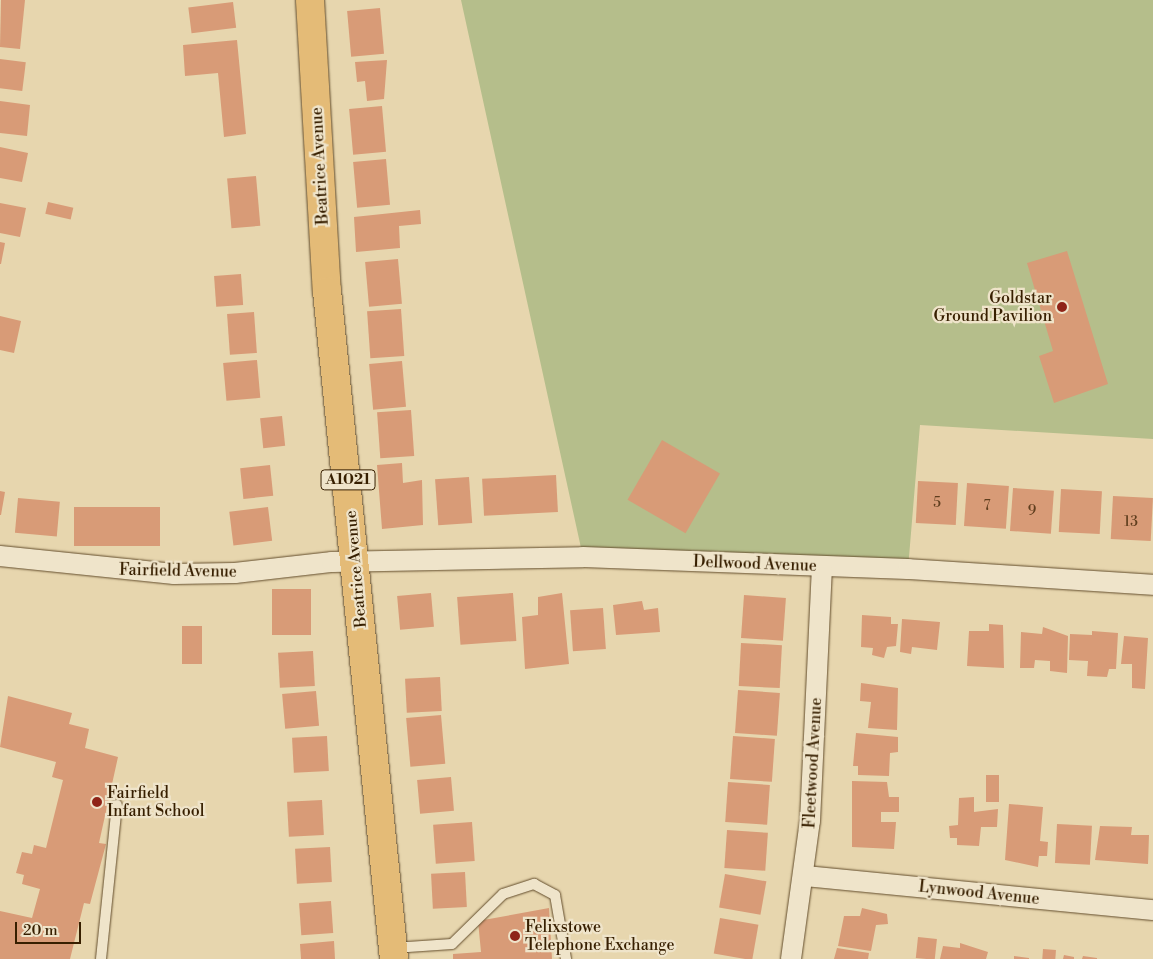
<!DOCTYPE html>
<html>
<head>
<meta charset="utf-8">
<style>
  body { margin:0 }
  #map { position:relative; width:1153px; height:959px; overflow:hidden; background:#e7d6ae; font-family:"Libre Bodoni",serif }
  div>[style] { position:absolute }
  .green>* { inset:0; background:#b5be8b }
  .building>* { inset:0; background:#d89b77; transform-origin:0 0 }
  .roads { filter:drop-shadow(0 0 1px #634d2c) drop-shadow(0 0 1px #634d2c) }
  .service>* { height:10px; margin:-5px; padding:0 5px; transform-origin:5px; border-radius:5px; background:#efe4ca }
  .minor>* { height:20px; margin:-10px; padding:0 10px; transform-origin:10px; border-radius:10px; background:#efe4ca }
  .primary>* { height:28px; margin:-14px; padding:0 14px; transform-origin:14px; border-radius:14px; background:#e4bb77 }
  .dots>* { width:14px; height:14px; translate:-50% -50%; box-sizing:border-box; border:2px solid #efe4ca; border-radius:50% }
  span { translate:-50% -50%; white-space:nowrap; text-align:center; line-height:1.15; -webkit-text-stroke:4.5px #efe4ca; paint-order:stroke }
  .number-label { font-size:14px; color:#5f3e1e }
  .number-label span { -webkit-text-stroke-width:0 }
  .shield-label span { padding:1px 4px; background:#efe4ca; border:1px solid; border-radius:4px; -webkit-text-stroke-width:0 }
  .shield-label { font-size:15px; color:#371f00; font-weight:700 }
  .street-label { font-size:16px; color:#371f00 }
  .poi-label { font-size:16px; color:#371f00 }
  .right { translate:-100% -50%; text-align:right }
  .left { translate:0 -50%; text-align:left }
  .scale { position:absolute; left:15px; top:922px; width:66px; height:22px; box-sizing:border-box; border:2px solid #371f00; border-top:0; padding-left:6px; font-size:15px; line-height:18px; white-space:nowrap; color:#371f00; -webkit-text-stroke:4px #efe4ca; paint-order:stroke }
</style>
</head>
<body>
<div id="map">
  <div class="green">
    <i style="clip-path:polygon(461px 0,1153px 0,1153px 439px,920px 425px,908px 569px,583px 557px)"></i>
  </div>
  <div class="building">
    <i style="clip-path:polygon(1px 0,25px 0,20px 49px,0 47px)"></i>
    <i style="left:233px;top:2px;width:26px;height:45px;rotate:83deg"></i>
    <i style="left:380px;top:8px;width:46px;height:33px;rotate:85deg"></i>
    <i style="clip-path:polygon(237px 40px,246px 134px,224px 137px,218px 73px,185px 76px,183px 45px)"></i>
    <i style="left:0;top:59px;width:26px;height:29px;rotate:7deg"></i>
    <i style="clip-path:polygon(387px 60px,384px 99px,367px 101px,365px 81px,357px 82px,355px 62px)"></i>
    <i style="clip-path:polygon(0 101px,30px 105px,27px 136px,0 133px)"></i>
    <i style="left:382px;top:106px;width:46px;height:33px;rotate:85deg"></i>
    <i style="clip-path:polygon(0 147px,28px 153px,22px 182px,0 178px)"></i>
    <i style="left:386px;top:159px;width:46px;height:33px;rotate:85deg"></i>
    <i style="left:256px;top:176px;width:50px;height:29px;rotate:85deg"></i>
    <i style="left:48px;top:202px;width:26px;height:12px;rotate:13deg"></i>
    <i style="clip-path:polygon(0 203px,26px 208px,20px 237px,0 233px)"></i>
    <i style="clip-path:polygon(420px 210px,421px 224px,399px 226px,400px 248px,356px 252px,354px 217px)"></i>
    <i style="clip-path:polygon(0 242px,5px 243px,1px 264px,0 264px)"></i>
    <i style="clip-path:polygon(1067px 251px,1108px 384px,1054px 403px,1039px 356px,1053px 351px,1027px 263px)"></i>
    <i style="left:398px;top:259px;width:45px;height:33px;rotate:85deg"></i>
    <i style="left:241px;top:274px;width:31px;height:27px;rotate:86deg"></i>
    <i style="left:401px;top:309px;width:47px;height:34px;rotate:86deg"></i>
    <i style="left:254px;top:312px;width:41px;height:27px;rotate:86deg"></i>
    <i style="clip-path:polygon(0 316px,21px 321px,14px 353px,0 350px)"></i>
    <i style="left:257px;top:360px;width:38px;height:34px;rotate:85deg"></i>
    <i style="left:402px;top:361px;width:46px;height:33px;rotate:85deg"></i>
    <i style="left:411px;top:410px;width:46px;height:34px;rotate:86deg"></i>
    <i style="left:282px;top:416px;width:30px;height:22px;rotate:84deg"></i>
    <i style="left:662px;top:440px;width:67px;height:69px;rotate:30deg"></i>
    <i style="clip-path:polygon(402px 463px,403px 483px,422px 480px,423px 525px,382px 529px,377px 465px)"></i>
    <i style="left:270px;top:465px;width:31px;height:30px;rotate:84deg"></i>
    <i style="left:556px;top:475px;width:37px;height:74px;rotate:87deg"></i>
    <i style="left:469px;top:477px;width:46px;height:34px;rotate:86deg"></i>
    <i style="left:918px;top:481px;width:40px;height:42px;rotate:3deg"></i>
    <i style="left:967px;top:483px;width:42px;height:43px;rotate:4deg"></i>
    <i style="left:1013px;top:488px;width:41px;height:43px;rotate:4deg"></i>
    <i style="left:1061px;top:489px;width:41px;height:43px;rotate:3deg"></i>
    <i style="clip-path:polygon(0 491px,5px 492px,1px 515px,0 515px)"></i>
    <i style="left:1113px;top:496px;width:40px;height:43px;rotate:3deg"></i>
    <i style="left:18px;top:498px;width:42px;height:35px;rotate:5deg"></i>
    <i style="left:74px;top:507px;width:86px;height:39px"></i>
    <i style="left:268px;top:507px;width:34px;height:39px;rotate:83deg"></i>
    <i style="left:311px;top:589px;width:46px;height:39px;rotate:90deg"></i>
    <i style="left:431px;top:593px;width:34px;height:34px;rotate:85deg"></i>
    <i style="left:513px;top:593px;width:48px;height:56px;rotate:86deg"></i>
    <i style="clip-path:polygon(562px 593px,569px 664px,525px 669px,522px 617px,538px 615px,538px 597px)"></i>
    <i style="left:744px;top:595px;width:42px;height:43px;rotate:4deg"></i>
    <i style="clip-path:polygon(642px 601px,644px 610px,658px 608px,660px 632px,616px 635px,613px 605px)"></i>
    <i style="left:603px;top:608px;width:41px;height:33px;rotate:86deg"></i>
    <i style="clip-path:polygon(862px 615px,891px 617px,891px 624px,898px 624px,896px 646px,887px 647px,884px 658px,872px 655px,873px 648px,861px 647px)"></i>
    <i style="clip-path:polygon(902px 619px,940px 622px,937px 650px,912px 647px,911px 654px,900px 652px)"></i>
    <i style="clip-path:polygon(989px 624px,1003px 625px,1004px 668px,967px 666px,969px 631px,989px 631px)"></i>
    <i style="left:182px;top:626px;width:20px;height:38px"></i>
    <i style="clip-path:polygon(1043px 627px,1068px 636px,1067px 673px,1050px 671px,1050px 661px,1035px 660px,1034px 668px,1020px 668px,1021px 632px,1042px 634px)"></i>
    <i style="clip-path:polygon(1092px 631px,1118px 633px,1116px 669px,1109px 669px,1107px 677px,1087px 676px,1088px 661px,1069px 660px,1070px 634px,1092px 635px)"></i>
    <i style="clip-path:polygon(1124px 636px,1148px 638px,1145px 689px,1132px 688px,1132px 664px,1121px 664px)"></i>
    <i style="left:741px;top:643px;width:41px;height:43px;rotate:3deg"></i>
    <i style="left:313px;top:651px;width:35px;height:35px;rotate:87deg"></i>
    <i style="left:440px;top:677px;width:34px;height:35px;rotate:87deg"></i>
    <i style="clip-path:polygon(861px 683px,898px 688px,897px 730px,868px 728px,871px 702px,860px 701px)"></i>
    <i style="left:738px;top:690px;width:42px;height:43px;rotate:4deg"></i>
    <i style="left:316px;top:691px;width:35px;height:34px;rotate:85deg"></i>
    <i style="clip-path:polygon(8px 696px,72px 713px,69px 724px,89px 729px,85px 748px,118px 757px,99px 843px,106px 844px,90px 904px,84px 903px,70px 959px,0 959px,0 911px,32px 918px,40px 889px,22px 884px,24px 875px,16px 873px,22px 852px,32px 854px,34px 845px,46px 848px,63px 780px,52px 777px,56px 762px,0 747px)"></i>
    <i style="left:441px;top:715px;width:49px;height:35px;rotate:85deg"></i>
    <i style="clip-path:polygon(856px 733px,898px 737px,898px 752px,890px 753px,889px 776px,858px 775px,858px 766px,853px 766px)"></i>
    <i style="left:327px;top:736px;width:35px;height:35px;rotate:87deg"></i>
    <i style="left:733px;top:736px;width:42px;height:43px;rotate:4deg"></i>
    <i style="left:986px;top:775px;width:13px;height:27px"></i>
    <i style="left:451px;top:777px;width:34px;height:34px;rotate:85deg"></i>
    <i style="clip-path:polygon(852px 781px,887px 782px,889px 797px,899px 797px,899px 812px,881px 812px,881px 822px,896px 822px,894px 849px,852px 847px)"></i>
    <i style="left:728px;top:782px;width:42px;height:40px;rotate:4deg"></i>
    <i style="clip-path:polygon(974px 797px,974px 812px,998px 809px,997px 827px,981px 827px,979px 846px,957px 845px,957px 838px,950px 838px,949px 826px,958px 825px,959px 798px)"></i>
    <i style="left:322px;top:800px;width:35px;height:35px;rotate:87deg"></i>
    <i style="clip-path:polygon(1009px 804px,1043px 807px,1040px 841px,1048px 842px,1047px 856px,1039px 856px,1038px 867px,1005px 860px)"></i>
    <i style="left:472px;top:822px;width:39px;height:39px;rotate:86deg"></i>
    <i style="left:1057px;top:824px;width:35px;height:39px;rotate:3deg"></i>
    <i style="clip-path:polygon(1100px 826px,1132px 827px,1131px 835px,1149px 835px,1148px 864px,1095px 860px)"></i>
    <i style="left:727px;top:830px;width:41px;height:38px;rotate:4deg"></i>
    <i style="left:330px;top:847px;width:35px;height:35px;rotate:87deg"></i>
    <i style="left:465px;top:872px;width:35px;height:34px;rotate:87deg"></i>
    <i style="left:725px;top:874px;width:42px;height:34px;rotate:10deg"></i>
    <i style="left:331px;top:901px;width:32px;height:32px;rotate:86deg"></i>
    <i style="clip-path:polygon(549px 908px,552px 959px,453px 959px,453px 954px,481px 952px,478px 921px)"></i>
    <i style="clip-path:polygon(862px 908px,887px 914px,888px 924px,876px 925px,871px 951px,838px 946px,844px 916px,860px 916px)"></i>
    <i style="left:720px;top:918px;width:39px;height:36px;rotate:10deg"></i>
    <i style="left:918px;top:937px;width:19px;height:21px;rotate:6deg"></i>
    <i style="clip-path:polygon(334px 941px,335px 959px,301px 959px,300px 944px)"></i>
    <i style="clip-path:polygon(960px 943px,988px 952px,986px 959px,940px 959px,943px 946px,960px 948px)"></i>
    <i style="clip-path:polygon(837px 948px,869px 953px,868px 959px,834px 959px)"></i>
    <i style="left:1043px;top:949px;width:13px;height:10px;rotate:4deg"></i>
    <i style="clip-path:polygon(1064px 955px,1074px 957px,1074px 959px,1063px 959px)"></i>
    <i style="clip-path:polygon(1014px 956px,1029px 958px,1029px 959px,1014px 959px)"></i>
    <i style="clip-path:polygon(1083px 956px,1097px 958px,1097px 959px,1082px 959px)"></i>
  </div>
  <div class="roads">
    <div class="service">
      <i style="left:393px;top:948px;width:59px;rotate:-3.9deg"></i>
      <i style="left:452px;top:944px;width:71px;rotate:-44.4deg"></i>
      <i style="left:503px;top:894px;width:33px;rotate:-18deg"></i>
      <i style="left:534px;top:884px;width:24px;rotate:28deg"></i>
      <i style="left:555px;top:895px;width:65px;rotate:80.2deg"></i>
      <i style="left:101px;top:959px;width:155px;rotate:-84.1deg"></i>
    </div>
    <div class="minor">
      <i style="left:0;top:556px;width:175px;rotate:5.9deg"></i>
      <i style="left:174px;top:574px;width:61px;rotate:-0.9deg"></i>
      <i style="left:235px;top:573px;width:98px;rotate:-6.5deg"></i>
      <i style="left:332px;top:562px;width:251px;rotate:-1.1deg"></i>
      <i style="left:583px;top:557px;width:325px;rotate:2.1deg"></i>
      <i style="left:908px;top:569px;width:246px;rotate:3.7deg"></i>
      <i style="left:805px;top:876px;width:350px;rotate:5.6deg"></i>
      <i style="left:791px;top:959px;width:139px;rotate:-82.2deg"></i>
      <i style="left:810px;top:821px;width:255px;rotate:-87.3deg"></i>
    </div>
    <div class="primary">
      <i style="left:310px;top:0;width:291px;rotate:86.7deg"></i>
      <i style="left:327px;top:291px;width:671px;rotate:84.27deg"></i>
    </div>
  </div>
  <div class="dots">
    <i style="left:1062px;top:307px;background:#8f2418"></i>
    <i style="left:97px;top:802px;background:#8f2418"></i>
    <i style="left:515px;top:936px;background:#8f2418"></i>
  </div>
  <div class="number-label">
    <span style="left:937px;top:503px">5</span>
    <span style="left:987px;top:506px">7</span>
    <span style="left:1032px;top:511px">9</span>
    <span style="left:1131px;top:522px">13</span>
  </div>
  <div class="shield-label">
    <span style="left:348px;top:480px">A1021</span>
  </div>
  <div class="street-label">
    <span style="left:320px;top:166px;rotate:-93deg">Beatrice Avenue</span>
    <span style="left:755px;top:564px;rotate:2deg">Dellwood Avenue</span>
    <span style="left:356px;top:569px;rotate:-95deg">Beatrice Avenue</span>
    <span style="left:178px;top:571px;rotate:1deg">Fairfield Avenue</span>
    <span style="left:813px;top:763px;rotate:-87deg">Fleetwood Avenue</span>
    <span style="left:979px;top:893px;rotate:6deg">Lynwood Avenue</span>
  </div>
  <div class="poi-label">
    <span class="right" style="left:1052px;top:307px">Goldstar<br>Ground Pavilion</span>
    <span class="left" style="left:107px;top:802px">Fairfield<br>Infant School</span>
    <span class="left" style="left:525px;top:936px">Felixstowe<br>Telephone Exchange</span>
  </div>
  <div class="scale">20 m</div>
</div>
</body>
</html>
